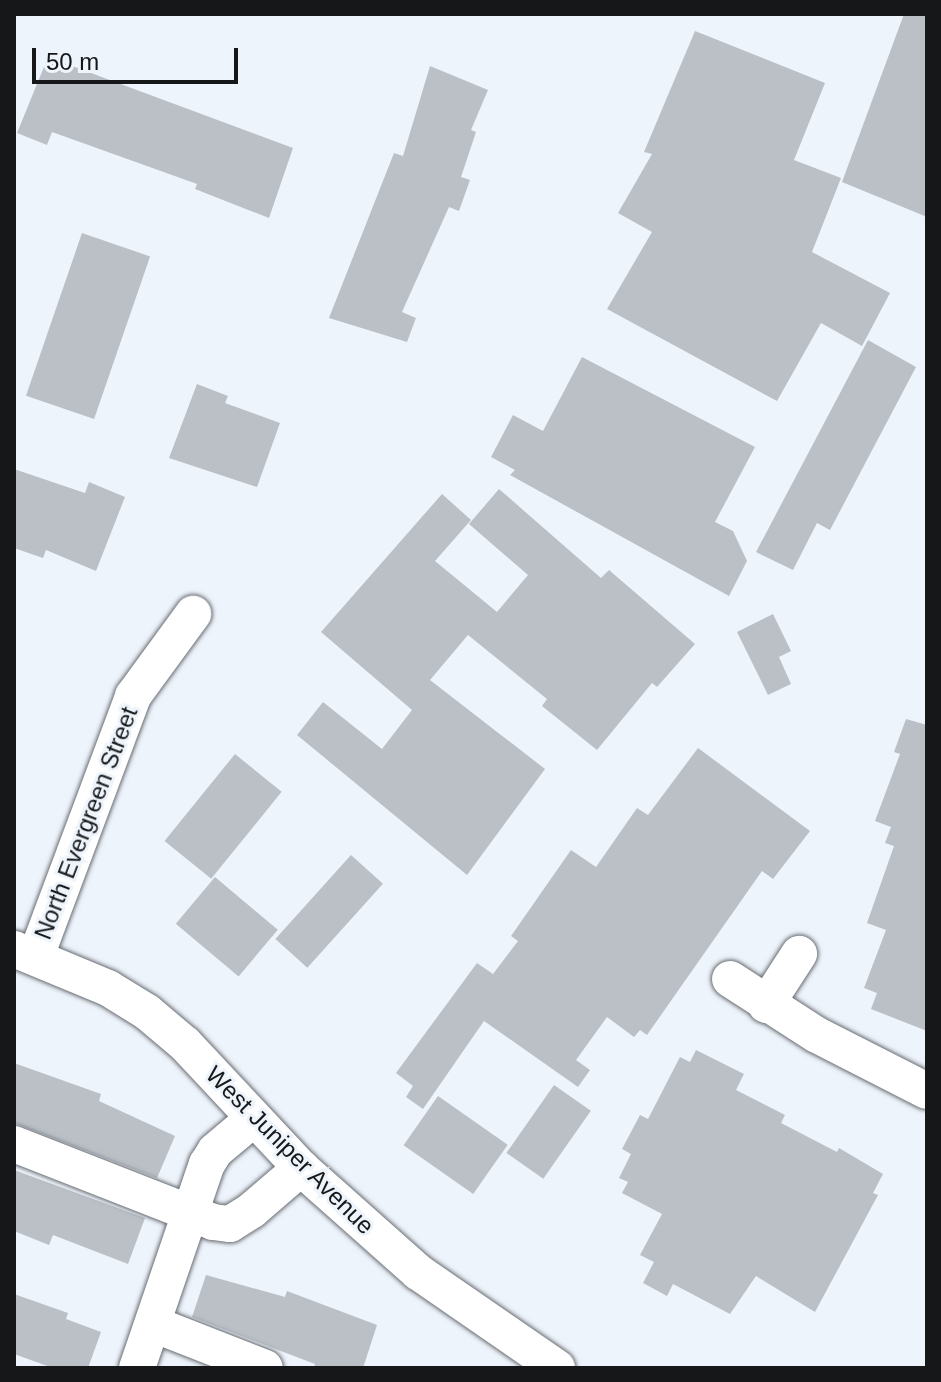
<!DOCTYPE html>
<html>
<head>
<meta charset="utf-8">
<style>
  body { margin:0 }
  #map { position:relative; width:941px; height:1382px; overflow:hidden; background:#eef4fb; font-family:Arial,sans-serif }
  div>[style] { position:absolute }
  .building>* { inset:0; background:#bbc0c7; transform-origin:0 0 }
  .roads { filter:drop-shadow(0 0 2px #686d73) drop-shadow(0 0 2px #686d73) }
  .minor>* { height:36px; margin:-18px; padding:0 18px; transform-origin:18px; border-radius:18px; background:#fff }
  span { translate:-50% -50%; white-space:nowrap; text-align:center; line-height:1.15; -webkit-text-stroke:6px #eef4fb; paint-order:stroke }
  .street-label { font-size:24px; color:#151719 }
  .frame { position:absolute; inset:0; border:16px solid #151719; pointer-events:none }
  .scale { position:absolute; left:32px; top:48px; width:206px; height:36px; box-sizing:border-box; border:4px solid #151719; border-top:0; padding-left:10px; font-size:24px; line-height:28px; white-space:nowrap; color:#151719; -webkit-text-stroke:6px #eef4fb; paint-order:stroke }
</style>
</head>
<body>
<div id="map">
  <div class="building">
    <i style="clip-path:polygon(904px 14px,927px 14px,927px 217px,842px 182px)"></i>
    <i style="clip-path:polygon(695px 31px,825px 83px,794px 160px,841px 178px,812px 252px,890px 293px,862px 346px,821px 323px,777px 401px,607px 309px,652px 232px,618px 213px,652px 154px,644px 152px)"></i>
    <i style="clip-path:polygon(48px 57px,293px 148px,269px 218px,195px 189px,197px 184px,52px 132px,47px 145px,17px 133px)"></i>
    <i style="clip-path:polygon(430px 66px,488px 90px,471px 130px,476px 132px,461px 177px,470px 180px,459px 211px,449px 207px,402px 312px,416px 318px,407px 342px,329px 318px,394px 153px,403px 156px)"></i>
    <i style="left:82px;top:233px;width:72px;height:172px;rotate:19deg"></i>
    <i style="clip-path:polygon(868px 340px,916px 367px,830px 530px,817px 523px,793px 570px,756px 552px)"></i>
    <i style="clip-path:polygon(582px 357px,755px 447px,715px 522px,733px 531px,747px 561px,729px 596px,510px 475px,515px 470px,491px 457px,513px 415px,543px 431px)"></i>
    <i style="clip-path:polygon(197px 384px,228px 396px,225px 403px,280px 423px,257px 487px,169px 458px)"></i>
    <i style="clip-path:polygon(14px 469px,85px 493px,89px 482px,125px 497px,96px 571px,46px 550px,43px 558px,14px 548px)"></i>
    <i style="clip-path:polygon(499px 489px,601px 578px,609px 570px,695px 644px,657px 687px,652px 683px,597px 750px,542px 706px,547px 699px,468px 635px,430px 680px,545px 769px,467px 875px,297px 735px,323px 702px,382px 749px,412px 710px,321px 632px,442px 494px,471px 520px,435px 561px,497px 612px,528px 575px,469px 524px)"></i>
    <i style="clip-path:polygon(773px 614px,791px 651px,779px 657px,791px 684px,768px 695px,737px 632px)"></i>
    <i style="clip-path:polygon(906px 719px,927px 725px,927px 1031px,871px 1009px,877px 993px,864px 988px,886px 930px,867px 923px,894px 846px,885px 843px,891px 827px,875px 821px,900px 754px,894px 752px)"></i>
    <i style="clip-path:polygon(698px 748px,810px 831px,773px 879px,762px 871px,647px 1035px,640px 1030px,634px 1037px,607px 1017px,576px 1060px,590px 1070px,578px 1087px,484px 1021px,423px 1109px,406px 1097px,413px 1086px,396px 1073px,477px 963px,493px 974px,518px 941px,511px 936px,571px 850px,596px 867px,637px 808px,648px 815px)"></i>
    <i style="left:235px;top:754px;width:60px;height:112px;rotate:39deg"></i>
    <i style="left:351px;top:855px;width:43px;height:113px;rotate:42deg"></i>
    <i style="left:215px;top:877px;width:82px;height:61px;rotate:40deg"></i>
    <i style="clip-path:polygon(696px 1050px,744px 1074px,736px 1090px,785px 1115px,781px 1123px,837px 1152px,839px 1148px,883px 1174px,873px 1193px,878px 1195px,815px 1312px,756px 1276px,730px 1314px,673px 1284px,667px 1296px,643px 1283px,654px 1262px,640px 1255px,662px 1214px,622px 1193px,628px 1182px,619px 1178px,631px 1154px,622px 1149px,640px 1115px,648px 1119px,680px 1057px,690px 1062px)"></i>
    <i style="clip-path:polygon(14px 1063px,101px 1094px,99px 1101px,175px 1136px,157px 1178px,14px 1123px)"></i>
    <i style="left:554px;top:1085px;width:45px;height:83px;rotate:35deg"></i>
    <i style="left:438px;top:1096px;width:85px;height:60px;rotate:35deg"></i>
    <i style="clip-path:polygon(14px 1170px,145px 1218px,128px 1264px,53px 1235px,49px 1245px,14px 1231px)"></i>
    <i style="clip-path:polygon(206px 1275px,285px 1297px,287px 1291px,377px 1325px,363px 1368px,314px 1368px,315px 1364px,192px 1317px)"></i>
    <i style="clip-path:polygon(14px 1294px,68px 1313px,66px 1319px,101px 1332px,88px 1368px,53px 1368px,14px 1354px)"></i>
  </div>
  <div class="roads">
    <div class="minor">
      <i style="left:14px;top:949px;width:102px;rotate:22.5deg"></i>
      <i style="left:108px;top:988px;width:46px;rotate:31.6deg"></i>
      <i style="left:147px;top:1012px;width:50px;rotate:40.1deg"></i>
      <i style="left:185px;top:1044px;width:170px;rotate:46.9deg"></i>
      <i style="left:301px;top:1168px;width:157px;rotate:41.6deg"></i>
      <i style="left:418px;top:1272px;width:169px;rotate:34.6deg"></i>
      <i style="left:36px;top:956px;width:278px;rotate:-69.5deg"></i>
      <i style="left:133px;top:696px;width:102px;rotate:-53.8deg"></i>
      <i style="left:730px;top:979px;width:103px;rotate:32.8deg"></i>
      <i style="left:817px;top:1035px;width:123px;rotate:27deg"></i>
      <i style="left:766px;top:1005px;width:61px;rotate:-57.1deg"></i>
      <i style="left:14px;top:1144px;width:214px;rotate:21.4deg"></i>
      <i style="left:213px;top:1222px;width:17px;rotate:7deg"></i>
      <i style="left:230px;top:1224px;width:26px;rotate:-32deg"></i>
      <i style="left:252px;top:1210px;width:65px;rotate:-40.6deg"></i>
      <i style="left:153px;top:1324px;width:120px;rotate:21.4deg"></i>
      <i style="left:137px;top:1368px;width:216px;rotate:-71.1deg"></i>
      <i style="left:207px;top:1164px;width:15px;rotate:-58deg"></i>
      <i style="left:215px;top:1151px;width:48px;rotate:-40deg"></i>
    </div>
  </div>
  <div class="street-label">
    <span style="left:86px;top:823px;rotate:-69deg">North Evergreen Street</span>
    <span style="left:290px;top:1150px;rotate:45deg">West Juniper Avenue</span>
  </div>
  <div class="frame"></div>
  <div class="scale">50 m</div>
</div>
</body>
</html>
